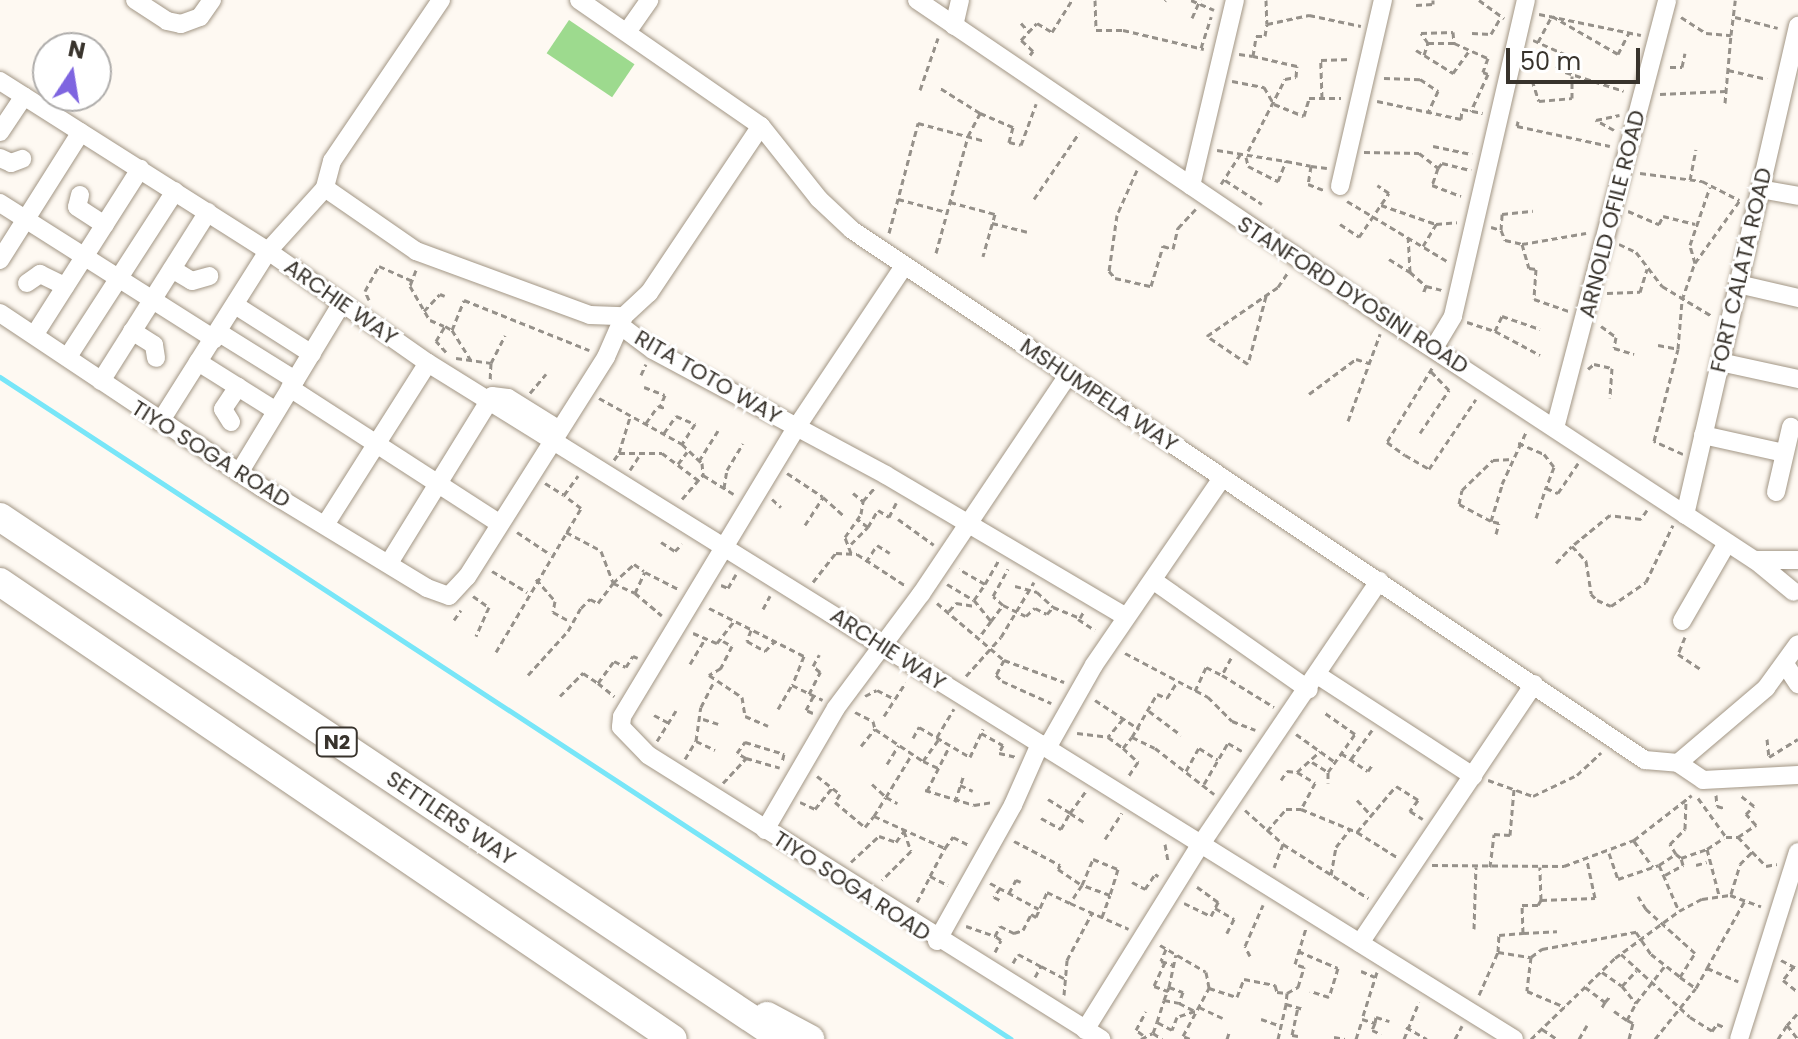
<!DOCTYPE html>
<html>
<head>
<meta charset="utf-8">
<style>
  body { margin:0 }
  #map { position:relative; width:1798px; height:1039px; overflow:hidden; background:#fef9f2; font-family:Poppins,sans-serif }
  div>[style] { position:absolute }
  .green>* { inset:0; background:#9dda8e; transform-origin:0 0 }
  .stream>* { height:5px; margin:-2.5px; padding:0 2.5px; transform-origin:2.5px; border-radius:2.5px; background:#78e6f8 }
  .path>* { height:3px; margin-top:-1.5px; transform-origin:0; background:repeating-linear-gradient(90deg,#96918a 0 6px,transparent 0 10px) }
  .roads { filter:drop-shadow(0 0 2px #a29685) drop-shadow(0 0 2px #a29685) }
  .minor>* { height:18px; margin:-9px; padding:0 9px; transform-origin:9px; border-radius:9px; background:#fff }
  .highway>* { height:28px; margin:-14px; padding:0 14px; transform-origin:14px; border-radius:14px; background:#fff }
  span { translate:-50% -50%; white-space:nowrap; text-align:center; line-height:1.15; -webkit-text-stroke:6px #fff; paint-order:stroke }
  .shield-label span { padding:2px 6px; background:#fff; border:2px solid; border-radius:6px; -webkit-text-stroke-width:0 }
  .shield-label { font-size:20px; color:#38332c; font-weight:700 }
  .street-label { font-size:22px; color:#38332c }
  .north { position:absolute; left:32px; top:32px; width:80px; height:80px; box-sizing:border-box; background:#fff; border:2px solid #afadab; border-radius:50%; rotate:12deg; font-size:22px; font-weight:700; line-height:32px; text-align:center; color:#38332c }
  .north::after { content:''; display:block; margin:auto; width:28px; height:36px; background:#7e65e0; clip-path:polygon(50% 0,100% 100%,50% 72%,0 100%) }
  .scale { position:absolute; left:1506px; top:48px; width:134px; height:36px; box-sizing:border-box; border:4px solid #38332c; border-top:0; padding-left:10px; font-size:24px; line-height:28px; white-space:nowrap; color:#38332c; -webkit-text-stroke:6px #fff; paint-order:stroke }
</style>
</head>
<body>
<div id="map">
  <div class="green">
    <i style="left:569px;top:20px;width:79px;height:40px;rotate:34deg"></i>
  </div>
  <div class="stream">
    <i style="left:0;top:377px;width:1208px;rotate:33.22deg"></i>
  </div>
  <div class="path">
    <i style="left:1095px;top:0;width:30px;rotate:88deg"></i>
    <i style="left:1096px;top:30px;width:27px"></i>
    <i style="left:1123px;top:30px;width:83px;rotate:13.2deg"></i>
    <i style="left:1191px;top:0;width:25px;rotate:23deg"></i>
    <i style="left:1266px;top:0;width:24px;rotate:88deg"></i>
    <i style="left:1479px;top:0;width:31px;rotate:36deg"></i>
    <i style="left:1165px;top:1px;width:1px;rotate:-45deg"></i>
    <i style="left:1416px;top:5px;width:17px;rotate:-3deg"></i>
    <i style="left:1433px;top:4px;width:4px;rotate:-90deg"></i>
    <i style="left:1539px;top:14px;width:104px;rotate:11.6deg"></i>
    <i style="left:1681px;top:17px;width:30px;rotate:33deg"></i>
    <i style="left:1706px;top:33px;width:25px;rotate:5deg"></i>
    <i style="left:1731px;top:35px;width:35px;rotate:-83deg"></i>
    <i style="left:1735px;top:17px;width:44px;rotate:14.3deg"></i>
    <i style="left:1192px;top:18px;width:20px;rotate:-66deg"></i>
    <i style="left:1021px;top:23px;width:12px;rotate:48deg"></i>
    <i style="left:1472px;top:33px;width:19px;rotate:3deg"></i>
    <i style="left:1491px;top:34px;width:20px;rotate:-60deg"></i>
    <i style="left:1533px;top:40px;width:34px;rotate:24deg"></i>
    <i style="left:1564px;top:54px;width:17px;rotate:118deg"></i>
    <i style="left:1556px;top:69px;width:71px;rotate:17.9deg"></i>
    <i style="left:1538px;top:42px;width:30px;rotate:-62deg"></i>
    <i style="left:1552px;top:16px;width:76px;rotate:29.9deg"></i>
    <i style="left:1618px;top:54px;width:25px;rotate:-63deg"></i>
    <i style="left:1428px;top:43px;width:12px;rotate:-125deg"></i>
    <i style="left:1421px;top:33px;width:32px;rotate:-2deg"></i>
    <i style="left:1453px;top:32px;width:11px;rotate:85deg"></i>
    <i style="left:1201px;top:48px;width:33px;rotate:-72deg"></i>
    <i style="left:1416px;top:50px;width:44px;rotate:31.9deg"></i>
    <i style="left:1453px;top:73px;width:27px;rotate:-54deg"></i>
    <i style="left:1239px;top:54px;width:14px;rotate:8deg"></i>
    <i style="left:1253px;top:56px;width:20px;rotate:-81deg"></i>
    <i style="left:1256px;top:36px;width:9px"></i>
    <i style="left:1265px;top:36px;width:12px;rotate:-81deg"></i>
    <i style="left:1267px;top:24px;width:43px;rotate:-12.1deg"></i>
    <i style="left:1309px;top:15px;width:53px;rotate:11.9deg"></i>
    <i style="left:1030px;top:55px;width:5px;rotate:-53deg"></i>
    <i style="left:1033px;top:51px;width:16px;rotate:-137deg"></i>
    <i style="left:1021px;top:40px;width:23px;rotate:-47deg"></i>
    <i style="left:1037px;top:23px;width:17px;rotate:31deg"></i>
    <i style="left:1052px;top:32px;width:38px;rotate:-58deg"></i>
    <i style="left:1424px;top:55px;width:13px;rotate:-72deg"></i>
    <i style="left:1428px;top:43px;width:26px"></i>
    <i style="left:1454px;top:43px;width:37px;rotate:24deg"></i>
    <i style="left:1488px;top:58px;width:15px;rotate:110deg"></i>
    <i style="left:1483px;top:72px;width:5px;rotate:22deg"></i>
    <i style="left:1488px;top:74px;width:41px;rotate:114.7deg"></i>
    <i style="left:1670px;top:67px;width:12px"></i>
    <i style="left:1682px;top:67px;width:14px;rotate:-78deg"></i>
    <i style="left:1728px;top:70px;width:40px;rotate:13deg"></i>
    <i style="left:1384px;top:78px;width:36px;rotate:2deg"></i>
    <i style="left:1420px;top:79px;width:22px;rotate:34deg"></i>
    <i style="left:1438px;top:91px;width:23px;rotate:115deg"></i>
    <i style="left:1532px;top:80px;width:22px;rotate:72deg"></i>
    <i style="left:1539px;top:101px;width:33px;rotate:-5deg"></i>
    <i style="left:1572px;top:98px;width:22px;rotate:-90deg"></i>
    <i style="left:1232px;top:81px;width:33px;rotate:11deg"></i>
    <i style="left:1264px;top:87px;width:20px;rotate:60deg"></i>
    <i style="left:1274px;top:104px;width:32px;rotate:22deg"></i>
    <i style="left:1304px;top:116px;width:19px;rotate:-74deg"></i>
    <i style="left:1309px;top:98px;width:32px"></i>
    <i style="left:920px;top:90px;width:55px;rotate:-70.9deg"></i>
    <i style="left:1660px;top:94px;width:66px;rotate:-2.6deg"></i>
    <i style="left:1322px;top:98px;width:38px;rotate:-92deg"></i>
    <i style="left:1321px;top:60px;width:30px;rotate:-2deg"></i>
    <i style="left:1377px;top:101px;width:86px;rotate:12.1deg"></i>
    <i style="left:1461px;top:119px;width:10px;rotate:-84deg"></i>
    <i style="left:1462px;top:109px;width:21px;rotate:11deg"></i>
    <i style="left:1725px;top:103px;width:68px;rotate:-85deg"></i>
    <i style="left:980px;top:113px;width:36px;rotate:23deg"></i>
    <i style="left:1013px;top:127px;width:16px;rotate:105deg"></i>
    <i style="left:1009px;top:142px;width:12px;rotate:14deg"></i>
    <i style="left:1021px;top:145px;width:44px;rotate:-69.9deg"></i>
    <i style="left:1518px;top:121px;width:5px;rotate:101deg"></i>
    <i style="left:1517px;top:126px;width:95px;rotate:12.1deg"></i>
    <i style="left:1614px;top:130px;width:21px;rotate:-151deg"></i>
    <i style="left:1596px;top:120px;width:24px;rotate:-12deg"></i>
    <i style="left:1433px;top:146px;width:40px;rotate:12deg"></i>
    <i style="left:1217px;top:150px;width:70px;rotate:9.1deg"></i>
    <i style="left:1248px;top:151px;width:81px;rotate:-62.8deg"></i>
    <i style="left:1285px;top:79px;width:11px;rotate:-10deg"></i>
    <i style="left:1296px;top:77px;width:11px;rotate:-85deg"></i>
    <i style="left:1297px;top:66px;width:45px;rotate:-167.2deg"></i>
    <i style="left:1364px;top:152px;width:55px;rotate:1deg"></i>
    <i style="left:1419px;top:153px;width:24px;rotate:38deg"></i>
    <i style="left:1438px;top:168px;width:18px;rotate:109deg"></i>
    <i style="left:1432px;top:185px;width:31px;rotate:21deg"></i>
    <i style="left:1246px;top:157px;width:9px;rotate:77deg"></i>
    <i style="left:1248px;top:166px;width:34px;rotate:27deg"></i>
    <i style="left:1278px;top:181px;width:22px;rotate:-68deg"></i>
    <i style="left:1286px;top:161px;width:25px;rotate:11deg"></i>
    <i style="left:1311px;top:166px;width:18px;rotate:99deg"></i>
    <i style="left:1308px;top:184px;width:17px;rotate:21deg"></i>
    <i style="left:1311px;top:166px;width:16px;rotate:7deg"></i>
    <i style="left:1438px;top:168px;width:6px;rotate:-51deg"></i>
    <i style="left:1442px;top:163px;width:30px;rotate:14deg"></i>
    <i style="left:1137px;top:170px;width:49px;rotate:114deg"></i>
    <i style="left:1117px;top:215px;width:57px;rotate:98.1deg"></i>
    <i style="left:1109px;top:271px;width:9px;rotate:49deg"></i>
    <i style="left:1115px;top:278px;width:37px;rotate:13deg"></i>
    <i style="left:1151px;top:286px;width:42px;rotate:-73.3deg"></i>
    <i style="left:1163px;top:246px;width:10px;rotate:17deg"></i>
    <i style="left:1173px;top:249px;width:22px;rotate:-77deg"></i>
    <i style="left:1178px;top:228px;width:26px;rotate:-47deg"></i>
    <i style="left:1640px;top:173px;width:63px;rotate:7.4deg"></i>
    <i style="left:1702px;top:181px;width:42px;rotate:27.2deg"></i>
    <i style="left:1225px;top:180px;width:44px;rotate:33deg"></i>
    <i style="left:1690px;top:180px;width:31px;rotate:-79deg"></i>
    <i style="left:1221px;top:184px;width:35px;rotate:-57deg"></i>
    <i style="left:898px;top:199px;width:51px;rotate:14.9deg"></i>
    <i style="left:1034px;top:199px;width:80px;rotate:-55.7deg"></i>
    <i style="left:1347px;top:201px;width:117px;rotate:31deg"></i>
    <i style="left:950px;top:202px;width:47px;rotate:14.9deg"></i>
    <i style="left:995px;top:214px;width:44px;rotate:105.9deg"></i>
    <i style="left:1381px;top:205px;width:58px;rotate:19.1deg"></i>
    <i style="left:1628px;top:211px;width:34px;rotate:23deg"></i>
    <i style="left:1659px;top:224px;width:9px;rotate:-63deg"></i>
    <i style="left:1663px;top:216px;width:33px;rotate:14deg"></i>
    <i style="left:992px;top:223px;width:36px;rotate:14deg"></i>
    <i style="left:1340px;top:224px;width:23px;rotate:34deg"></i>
    <i style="left:1359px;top:237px;width:53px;rotate:-55.7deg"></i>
    <i style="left:1389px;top:193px;width:14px;rotate:-146deg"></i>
    <i style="left:1491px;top:227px;width:10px;rotate:17deg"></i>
    <i style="left:1501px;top:230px;width:11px;rotate:68deg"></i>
    <i style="left:1505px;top:240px;width:17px;rotate:13deg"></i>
    <i style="left:1522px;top:244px;width:65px;rotate:-9.8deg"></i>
    <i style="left:1501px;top:230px;width:16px;rotate:-86deg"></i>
    <i style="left:1502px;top:214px;width:31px;rotate:-6deg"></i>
    <i style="left:889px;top:233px;width:114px;rotate:-75.2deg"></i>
    <i style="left:918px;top:123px;width:69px;rotate:15deg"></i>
    <i style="left:1522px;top:244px;width:25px;rotate:74deg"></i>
    <i style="left:1529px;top:268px;width:7px;rotate:8deg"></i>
    <i style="left:1536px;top:269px;width:30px;rotate:94deg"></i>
    <i style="left:1534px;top:299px;width:37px;rotate:19deg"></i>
    <i style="left:1619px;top:244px;width:19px;rotate:25deg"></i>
    <i style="left:1636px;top:252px;width:43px;rotate:52.6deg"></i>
    <i style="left:1662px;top:286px;width:58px;rotate:31deg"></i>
    <i style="left:1423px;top:246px;width:26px;rotate:-59deg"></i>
    <i style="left:1436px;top:224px;width:21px;rotate:-5deg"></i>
    <i style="left:936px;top:253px;width:121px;rotate:-74.7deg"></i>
    <i style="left:968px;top:136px;width:26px;rotate:-62deg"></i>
    <i style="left:980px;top:113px;width:47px;rotate:-148deg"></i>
    <i style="left:1389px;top:259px;width:25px;rotate:32deg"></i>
    <i style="left:1410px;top:272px;width:34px;rotate:-93deg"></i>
    <i style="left:1695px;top:263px;width:19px;rotate:-106deg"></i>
    <i style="left:1690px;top:245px;width:61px;rotate:-71deg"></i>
    <i style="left:416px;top:270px;width:17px;rotate:111deg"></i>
    <i style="left:410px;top:286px;width:39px;rotate:60deg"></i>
    <i style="left:430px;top:320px;width:15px;rotate:23deg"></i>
    <i style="left:1410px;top:272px;width:21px;rotate:41deg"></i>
    <i style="left:1426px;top:286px;width:9px;rotate:111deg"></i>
    <i style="left:1426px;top:286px;width:16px;rotate:14deg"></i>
    <i style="left:1607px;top:293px;width:33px;rotate:-2deg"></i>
    <i style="left:1640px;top:292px;width:24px;rotate:-73deg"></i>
    <i style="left:1266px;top:296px;width:70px;rotate:104.8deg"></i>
    <i style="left:1248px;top:364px;width:50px;rotate:-145.7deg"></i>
    <i style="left:1207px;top:336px;width:86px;rotate:-34.6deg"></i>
    <i style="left:1278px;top:287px;width:18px;rotate:-56deg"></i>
    <i style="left:369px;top:300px;width:10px;rotate:-114deg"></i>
    <i style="left:365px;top:291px;width:29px;rotate:-61deg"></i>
    <i style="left:379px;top:266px;width:36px;rotate:24deg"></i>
    <i style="left:424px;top:311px;width:23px;rotate:-47deg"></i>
    <i style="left:440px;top:294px;width:5px;rotate:22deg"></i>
    <i style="left:1467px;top:322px;width:29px;rotate:18deg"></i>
    <i style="left:1495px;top:331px;width:17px;rotate:-65deg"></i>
    <i style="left:1502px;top:316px;width:40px;rotate:18.9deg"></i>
    <i style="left:1601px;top:326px;width:19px;rotate:36deg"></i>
    <i style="left:1616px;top:337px;width:11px;rotate:100deg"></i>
    <i style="left:1614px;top:348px;width:21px;rotate:17deg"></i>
    <i style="left:452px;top:330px;width:36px;rotate:58deg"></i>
    <i style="left:1495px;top:331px;width:51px;rotate:28.1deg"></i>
    <i style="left:1658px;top:345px;width:20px;rotate:11deg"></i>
    <i style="left:446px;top:352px;width:15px;rotate:-132deg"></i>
    <i style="left:436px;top:341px;width:17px;rotate:-59deg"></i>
    <i style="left:445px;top:326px;width:8px;rotate:30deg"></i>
    <i style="left:452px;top:330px;width:32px;rotate:-68deg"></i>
    <i style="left:464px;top:300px;width:135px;rotate:21.8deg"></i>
    <i style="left:456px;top:358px;width:35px;rotate:8deg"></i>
    <i style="left:491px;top:363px;width:17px;rotate:93deg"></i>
    <i style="left:491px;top:363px;width:31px;rotate:-63deg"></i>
    <i style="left:1432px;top:368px;width:87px;rotate:121.3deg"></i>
    <i style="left:1387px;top:442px;width:22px;rotate:36deg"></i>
    <i style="left:1405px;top:455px;width:28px;rotate:30deg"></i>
    <i style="left:1429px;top:469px;width:84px;rotate:-56.1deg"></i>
    <i style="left:1588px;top:369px;width:8px;rotate:-40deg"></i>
    <i style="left:1594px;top:364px;width:18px;rotate:13deg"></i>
    <i style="left:1612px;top:368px;width:30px;rotate:94deg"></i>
    <i style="left:641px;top:375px;width:12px;rotate:-66deg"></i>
    <i style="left:644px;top:387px;width:22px;rotate:21deg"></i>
    <i style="left:665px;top:395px;width:13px;rotate:113deg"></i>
    <i style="left:530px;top:393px;width:25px;rotate:-50deg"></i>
    <i style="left:1309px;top:394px;width:59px;rotate:-36.7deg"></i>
    <i style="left:1356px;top:359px;width:14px;rotate:17deg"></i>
    <i style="left:599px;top:398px;width:95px;rotate:29deg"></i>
    <i style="left:682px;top:444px;width:28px;rotate:44deg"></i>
    <i style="left:702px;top:463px;width:12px;rotate:85deg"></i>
    <i style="left:703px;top:475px;width:36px;rotate:32deg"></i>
    <i style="left:1348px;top:421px;width:93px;rotate:-69.8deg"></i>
    <i style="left:646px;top:423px;width:21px;rotate:-55deg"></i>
    <i style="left:658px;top:406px;width:7px;rotate:16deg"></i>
    <i style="left:664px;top:433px;width:21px;rotate:-55deg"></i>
    <i style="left:676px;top:416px;width:21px;rotate:23deg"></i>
    <i style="left:695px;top:424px;width:24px;rotate:123deg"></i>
    <i style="left:1420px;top:433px;width:52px;rotate:-56deg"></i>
    <i style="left:1449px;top:390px;width:28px;rotate:-134deg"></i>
    <i style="left:1518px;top:443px;width:28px;rotate:23deg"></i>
    <i style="left:1544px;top:454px;width:16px;rotate:52deg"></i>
    <i style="left:1554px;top:467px;width:22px;rotate:111deg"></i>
    <i style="left:619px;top:453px;width:38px;rotate:-73deg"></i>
    <i style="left:1683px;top:454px;width:32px;rotate:-156deg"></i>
    <i style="left:1654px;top:441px;width:95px;rotate:-75.4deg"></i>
    <i style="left:1678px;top:349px;width:49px;rotate:-85.3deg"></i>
    <i style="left:1682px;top:300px;width:39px;rotate:-71deg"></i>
    <i style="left:1695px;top:263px;width:77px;rotate:-54.5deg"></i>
    <i style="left:614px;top:460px;width:9px;rotate:-54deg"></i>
    <i style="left:619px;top:453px;width:43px"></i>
    <i style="left:662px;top:453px;width:45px;rotate:36.9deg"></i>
    <i style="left:699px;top:461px;width:36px;rotate:-58deg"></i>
    <i style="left:678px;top:464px;width:15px;rotate:-53deg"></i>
    <i style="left:630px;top:470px;width:20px;rotate:-57deg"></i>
    <i style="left:787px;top:473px;width:43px;rotate:33.7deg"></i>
    <i style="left:545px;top:483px;width:22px;rotate:32deg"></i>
    <i style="left:724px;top:488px;width:18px;rotate:-81deg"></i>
    <i style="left:727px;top:470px;width:31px;rotate:-59deg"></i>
    <i style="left:853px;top:493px;width:13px;rotate:39deg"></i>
    <i style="left:863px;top:501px;width:18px;rotate:-49deg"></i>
    <i style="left:682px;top:499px;width:32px;rotate:-49deg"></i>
    <i style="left:772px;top:499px;width:12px;rotate:42deg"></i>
    <i style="left:1647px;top:510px;width:11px;rotate:124deg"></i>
    <i style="left:1641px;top:519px;width:31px;rotate:-173deg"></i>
    <i style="left:1610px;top:515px;width:49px;rotate:140.8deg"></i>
    <i style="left:1572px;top:546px;width:21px;rotate:47deg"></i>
    <i style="left:1586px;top:561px;width:33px;rotate:81deg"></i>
    <i style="left:1591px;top:594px;width:8px;rotate:45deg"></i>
    <i style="left:1597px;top:600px;width:15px;rotate:23deg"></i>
    <i style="left:1611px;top:606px;width:42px;rotate:-34.4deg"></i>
    <i style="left:1646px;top:582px;width:63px;rotate:-64.7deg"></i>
    <i style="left:1536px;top:518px;width:32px;rotate:-72deg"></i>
    <i style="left:1546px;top:488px;width:13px;rotate:23deg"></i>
    <i style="left:1558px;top:493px;width:36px;rotate:-56deg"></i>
    <i style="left:898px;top:519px;width:44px;rotate:35.8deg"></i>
    <i style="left:1491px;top:521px;width:36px;rotate:-152deg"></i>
    <i style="left:1459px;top:504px;width:14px;rotate:-78deg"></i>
    <i style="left:1462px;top:490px;width:43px;rotate:-44.1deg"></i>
    <i style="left:1493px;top:460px;width:20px;rotate:-3deg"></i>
    <i style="left:805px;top:525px;width:33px;rotate:-57deg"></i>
    <i style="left:823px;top:497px;width:27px;rotate:42deg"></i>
    <i style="left:868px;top:527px;width:20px;rotate:-60deg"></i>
    <i style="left:878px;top:510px;width:13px;rotate:32deg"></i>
    <i style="left:889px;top:517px;width:16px;rotate:-63deg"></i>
    <i style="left:517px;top:532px;width:40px;rotate:34deg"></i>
    <i style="left:566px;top:532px;width:40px;rotate:28deg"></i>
    <i style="left:601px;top:551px;width:34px;rotate:69deg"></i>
    <i style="left:1496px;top:534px;width:11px;rotate:-75deg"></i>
    <i style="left:1499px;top:523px;width:8px;rotate:-166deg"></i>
    <i style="left:1491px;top:521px;width:39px;rotate:-73deg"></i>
    <i style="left:1502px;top:484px;width:57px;rotate:-65.2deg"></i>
    <i style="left:661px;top:542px;width:17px;rotate:33deg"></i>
    <i style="left:675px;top:551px;width:10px;rotate:-45deg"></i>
    <i style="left:851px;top:544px;width:24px;rotate:-45deg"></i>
    <i style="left:868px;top:527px;width:14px;rotate:-144deg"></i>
    <i style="left:851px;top:553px;width:17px;rotate:-111deg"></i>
    <i style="left:845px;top:537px;width:28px;rotate:-55deg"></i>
    <i style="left:861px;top:514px;width:13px;rotate:-81deg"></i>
    <i style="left:866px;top:562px;width:20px;rotate:-57deg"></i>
    <i style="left:877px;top:545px;width:15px;rotate:32deg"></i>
    <i style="left:1556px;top:563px;width:23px;rotate:-47deg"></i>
    <i style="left:492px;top:571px;width:41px;rotate:31deg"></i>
    <i style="left:536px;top:579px;width:29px;rotate:49deg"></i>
    <i style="left:555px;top:601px;width:11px;rotate:100deg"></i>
    <i style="left:553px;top:612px;width:18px;rotate:29deg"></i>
    <i style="left:813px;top:582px;width:37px;rotate:-52deg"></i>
    <i style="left:836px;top:553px;width:21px;rotate:3deg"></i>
    <i style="left:857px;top:554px;width:59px;rotate:33.1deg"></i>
    <i style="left:613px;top:583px;width:28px;rotate:-42deg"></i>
    <i style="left:634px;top:564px;width:12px;rotate:35deg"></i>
    <i style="left:947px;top:584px;width:31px;rotate:31deg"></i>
    <i style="left:974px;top:600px;width:19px;rotate:-55deg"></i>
    <i style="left:985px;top:584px;width:30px;rotate:-150deg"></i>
    <i style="left:985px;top:584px;width:28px;rotate:-60deg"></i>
    <i style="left:721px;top:585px;width:8px;rotate:23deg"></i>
    <i style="left:728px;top:588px;width:16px;rotate:-60deg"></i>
    <i style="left:1015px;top:586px;width:23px;rotate:15deg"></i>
    <i style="left:1037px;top:592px;width:22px;rotate:43deg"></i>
    <i style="left:635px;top:593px;width:35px;rotate:40deg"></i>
    <i style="left:473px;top:596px;width:19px;rotate:35deg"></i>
    <i style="left:489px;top:607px;width:32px;rotate:114deg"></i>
    <i style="left:974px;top:600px;width:27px;rotate:51deg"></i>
    <i style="left:991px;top:621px;width:19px;rotate:126deg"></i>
    <i style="left:937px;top:603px;width:88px;rotate:40.4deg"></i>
    <i style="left:1004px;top:660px;width:64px;rotate:20.1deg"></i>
    <i style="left:1003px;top:605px;width:13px;rotate:-138deg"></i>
    <i style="left:993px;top:596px;width:31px;rotate:-61deg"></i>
    <i style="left:709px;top:608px;width:106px;rotate:26.8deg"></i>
    <i style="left:804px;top:656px;width:31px;rotate:112deg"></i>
    <i style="left:792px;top:685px;width:34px;rotate:26deg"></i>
    <i style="left:763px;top:609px;width:15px;rotate:-62deg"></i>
    <i style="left:949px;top:611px;width:11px;rotate:-49deg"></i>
    <i style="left:956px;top:603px;width:19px;rotate:9deg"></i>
    <i style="left:1078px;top:619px;width:20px;rotate:33deg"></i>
    <i style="left:454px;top:620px;width:12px;rotate:-55deg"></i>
    <i style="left:991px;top:621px;width:20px;rotate:-53deg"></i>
    <i style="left:1003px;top:605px;width:25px;rotate:26deg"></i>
    <i style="left:1026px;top:616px;width:12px;rotate:-42deg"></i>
    <i style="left:1035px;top:608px;width:13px;rotate:27deg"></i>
    <i style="left:1047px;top:614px;width:9px;rotate:-49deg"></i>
    <i style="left:1053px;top:607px;width:29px;rotate:22deg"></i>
    <i style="left:1080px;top:618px;width:8px;rotate:-60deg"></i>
    <i style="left:751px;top:630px;width:12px;rotate:110deg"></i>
    <i style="left:747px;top:641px;width:21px;rotate:29deg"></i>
    <i style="left:765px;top:651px;width:14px;rotate:-45deg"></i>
    <i style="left:693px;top:633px;width:26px;rotate:23deg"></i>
    <i style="left:717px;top:643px;width:28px;rotate:-52deg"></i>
    <i style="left:1685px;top:637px;width:18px;rotate:112deg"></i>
    <i style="left:1678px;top:654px;width:27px;rotate:34deg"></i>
    <i style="left:723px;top:641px;width:10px;rotate:29deg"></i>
    <i style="left:732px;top:646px;width:25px;rotate:117deg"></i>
    <i style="left:721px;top:668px;width:14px;rotate:150deg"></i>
    <i style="left:709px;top:675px;width:40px;rotate:34deg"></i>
    <i style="left:742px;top:697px;width:19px;rotate:81deg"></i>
    <i style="left:745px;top:716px;width:25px;rotate:23deg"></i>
    <i style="left:496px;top:652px;width:167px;rotate:-59.4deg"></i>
    <i style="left:581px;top:508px;width:21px;rotate:-143deg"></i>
    <i style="left:564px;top:495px;width:24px;rotate:-54deg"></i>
    <i style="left:1125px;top:653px;width:94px;rotate:27.9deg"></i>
    <i style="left:1208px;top:697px;width:34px;rotate:45deg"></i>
    <i style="left:1232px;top:721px;width:25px;rotate:21deg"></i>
    <i style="left:1231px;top:658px;width:19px;rotate:118deg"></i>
    <i style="left:1222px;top:675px;width:61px;rotate:31.6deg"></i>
    <i style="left:1004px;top:660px;width:17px;rotate:118deg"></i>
    <i style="left:996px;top:675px;width:8px;rotate:45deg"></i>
    <i style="left:1002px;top:681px;width:54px;rotate:24.2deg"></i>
    <i style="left:690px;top:664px;width:29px;rotate:-59deg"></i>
    <i style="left:528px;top:675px;width:59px;rotate:-47.7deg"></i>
    <i style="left:568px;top:631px;width:26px;rotate:-61deg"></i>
    <i style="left:581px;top:608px;width:13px;rotate:-45deg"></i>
    <i style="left:590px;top:599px;width:9px;rotate:27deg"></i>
    <i style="left:598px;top:603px;width:25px;rotate:-53deg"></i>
    <i style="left:613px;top:583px;width:24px;rotate:24deg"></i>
    <i style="left:635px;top:593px;width:23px;rotate:-65deg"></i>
    <i style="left:645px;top:572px;width:37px;rotate:27deg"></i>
    <i style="left:966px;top:676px;width:52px;rotate:-48.1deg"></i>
    <i style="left:1001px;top:637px;width:64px;rotate:-59deg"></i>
    <i style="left:598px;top:683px;width:21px;rotate:39deg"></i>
    <i style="left:1195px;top:691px;width:26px;rotate:-65deg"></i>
    <i style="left:1206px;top:667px;width:18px;rotate:27deg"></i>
    <i style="left:809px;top:694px;width:25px;rotate:-63deg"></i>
    <i style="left:820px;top:672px;width:9px;rotate:-139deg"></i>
    <i style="left:813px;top:666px;width:13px;rotate:-61deg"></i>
    <i style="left:560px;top:696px;width:33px;rotate:-45deg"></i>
    <i style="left:583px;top:673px;width:18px;rotate:34deg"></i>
    <i style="left:598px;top:683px;width:27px;rotate:-54deg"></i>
    <i style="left:614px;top:661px;width:13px;rotate:27deg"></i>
    <i style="left:626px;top:667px;width:13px;rotate:-58deg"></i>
    <i style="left:633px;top:656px;width:5px;rotate:22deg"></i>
    <i style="left:865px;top:696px;width:13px;rotate:-27deg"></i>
    <i style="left:877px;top:690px;width:20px;rotate:27deg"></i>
    <i style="left:1095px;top:700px;width:53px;rotate:33.4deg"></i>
    <i style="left:778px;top:709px;width:28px;rotate:-60deg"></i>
    <i style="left:1149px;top:711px;width:40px;rotate:37deg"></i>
    <i style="left:855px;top:712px;width:20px;rotate:27deg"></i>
    <i style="left:873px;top:721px;width:8px;rotate:76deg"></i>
    <i style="left:813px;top:713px;width:8px;rotate:-157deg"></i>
    <i style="left:806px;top:710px;width:17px;rotate:-62deg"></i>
    <i style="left:654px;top:715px;width:17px;rotate:28deg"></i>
    <i style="left:884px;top:716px;width:40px;rotate:-57.1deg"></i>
    <i style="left:703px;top:719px;width:16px;rotate:18deg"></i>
    <i style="left:1123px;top:719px;width:23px;rotate:130deg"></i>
    <i style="left:1108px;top:737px;width:19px;rotate:36deg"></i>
    <i style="left:1123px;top:748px;width:14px;rotate:-51deg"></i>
    <i style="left:1132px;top:737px;width:25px;rotate:26deg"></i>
    <i style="left:1155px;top:748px;width:75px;rotate:37.9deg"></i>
    <i style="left:981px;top:733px;width:25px;rotate:29deg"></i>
    <i style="left:1003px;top:745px;width:9px;rotate:117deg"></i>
    <i style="left:999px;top:753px;width:18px;rotate:13deg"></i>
    <i style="left:1077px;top:733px;width:31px;rotate:7deg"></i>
    <i style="left:1296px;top:734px;width:48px;rotate:35.7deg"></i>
    <i style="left:937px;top:737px;width:33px;rotate:-59deg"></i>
    <i style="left:1132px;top:737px;width:50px;rotate:-59.8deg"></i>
    <i style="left:1157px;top:694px;width:11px;rotate:22deg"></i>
    <i style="left:1167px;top:698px;width:19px;rotate:-58deg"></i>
    <i style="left:913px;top:738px;width:13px;rotate:-61deg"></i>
    <i style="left:919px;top:727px;width:59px;rotate:30.5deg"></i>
    <i style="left:970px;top:757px;width:31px;rotate:-65deg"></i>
    <i style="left:1767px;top:739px;width:19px;rotate:84deg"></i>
    <i style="left:657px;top:741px;width:36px;rotate:-58deg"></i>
    <i style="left:696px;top:741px;width:34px;rotate:-82deg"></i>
    <i style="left:701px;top:707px;width:29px;rotate:-63deg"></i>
    <i style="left:861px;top:746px;width:22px;rotate:-51deg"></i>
    <i style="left:875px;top:729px;width:58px;rotate:33.7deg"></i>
    <i style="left:923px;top:761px;width:26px;rotate:-54deg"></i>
    <i style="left:1123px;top:748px;width:21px;rotate:43deg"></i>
    <i style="left:1138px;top:762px;width:18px;rotate:124deg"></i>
    <i style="left:1341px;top:753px;width:32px;rotate:34deg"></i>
    <i style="left:1368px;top:771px;width:7px;rotate:-56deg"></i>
    <i style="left:1769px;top:757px;width:34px;rotate:-32deg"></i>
    <i style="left:746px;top:758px;width:10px;rotate:-151deg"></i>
    <i style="left:737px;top:753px;width:14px;rotate:-54deg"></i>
    <i style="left:745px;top:742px;width:41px;rotate:17.1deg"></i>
    <i style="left:784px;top:754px;width:8px;rotate:104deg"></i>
    <i style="left:685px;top:759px;width:21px;rotate:-59deg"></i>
    <i style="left:696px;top:741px;width:21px;rotate:25deg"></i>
    <i style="left:1351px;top:759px;width:36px;rotate:-54deg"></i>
    <i style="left:923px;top:761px;width:17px;rotate:25deg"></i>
    <i style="left:1312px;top:762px;width:19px;rotate:32deg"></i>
    <i style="left:1328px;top:772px;width:47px;rotate:-54.6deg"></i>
    <i style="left:1355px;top:734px;width:37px;rotate:-145deg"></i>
    <i style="left:887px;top:764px;width:22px;rotate:-58deg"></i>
    <i style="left:1186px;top:771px;width:26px;rotate:-61deg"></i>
    <i style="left:1199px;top:748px;width:22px;rotate:32deg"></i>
    <i style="left:1297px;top:772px;width:31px;rotate:-42deg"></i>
    <i style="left:1328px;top:772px;width:11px;rotate:90deg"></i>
    <i style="left:817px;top:776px;width:29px;rotate:38deg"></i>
    <i style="left:840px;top:794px;width:9px;rotate:122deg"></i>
    <i style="left:835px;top:802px;width:39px;rotate:40deg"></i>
    <i style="left:865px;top:827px;width:14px;rotate:-51deg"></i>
    <i style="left:874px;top:816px;width:78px;rotate:24.3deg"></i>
    <i style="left:945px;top:848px;width:14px;rotate:-54deg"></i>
    <i style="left:953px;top:837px;width:18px;rotate:27deg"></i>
    <i style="left:1281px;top:780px;width:11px;rotate:-56deg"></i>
    <i style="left:1287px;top:771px;width:10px;rotate:6deg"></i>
    <i style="left:1297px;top:772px;width:21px;rotate:31deg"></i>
    <i style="left:1315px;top:783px;width:30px;rotate:118deg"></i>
    <i style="left:1488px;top:780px;width:48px;rotate:19.6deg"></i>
    <i style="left:1533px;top:796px;width:49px;rotate:-25.5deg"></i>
    <i style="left:1577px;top:775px;width:33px;rotate:-43deg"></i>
    <i style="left:723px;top:783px;width:34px;rotate:-47deg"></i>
    <i style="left:746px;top:758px;width:35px;rotate:16deg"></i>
    <i style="left:872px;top:784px;width:19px;rotate:43deg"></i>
    <i style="left:886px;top:797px;width:50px;rotate:-58.8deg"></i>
    <i style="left:1204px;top:784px;width:48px;rotate:-59.7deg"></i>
    <i style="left:1228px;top:743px;width:16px;rotate:30deg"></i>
    <i style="left:960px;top:785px;width:14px;rotate:25deg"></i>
    <i style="left:925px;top:790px;width:51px;rotate:17deg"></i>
    <i style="left:974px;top:805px;width:20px;rotate:-9deg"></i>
    <i style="left:927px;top:791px;width:47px;rotate:-63.4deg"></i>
    <i style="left:1716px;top:795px;width:11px;rotate:85deg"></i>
    <i style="left:1717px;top:806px;width:7px;rotate:16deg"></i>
    <i style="left:1698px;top:798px;width:48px;rotate:54.3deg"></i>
    <i style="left:1726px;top:837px;width:12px"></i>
    <i style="left:1738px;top:837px;width:40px;rotate:46deg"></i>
    <i style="left:1766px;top:866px;width:11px;rotate:-10deg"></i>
    <i style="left:1048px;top:799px;width:26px;rotate:32deg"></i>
    <i style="left:1070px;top:813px;width:27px;rotate:-54deg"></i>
    <i style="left:1357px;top:800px;width:21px;rotate:47deg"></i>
    <i style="left:800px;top:802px;width:17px;rotate:25deg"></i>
    <i style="left:815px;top:809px;width:27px;rotate:-51deg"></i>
    <i style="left:955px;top:802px;width:28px;rotate:-72deg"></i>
    <i style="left:1245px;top:810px;width:51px;rotate:41.8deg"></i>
    <i style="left:1283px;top:844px;width:25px;rotate:111deg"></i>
    <i style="left:874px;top:816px;width:22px;rotate:-58deg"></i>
    <i style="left:886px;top:797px;width:13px;rotate:29deg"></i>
    <i style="left:1041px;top:818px;width:23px;rotate:29deg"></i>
    <i style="left:1061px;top:829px;width:18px;rotate:-61deg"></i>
    <i style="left:1070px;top:813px;width:17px;rotate:33deg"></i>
    <i style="left:1267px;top:831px;width:29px;rotate:-49deg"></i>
    <i style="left:1286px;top:809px;width:15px"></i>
    <i style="left:1301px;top:809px;width:61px;rotate:22.3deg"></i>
    <i style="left:1357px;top:832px;width:47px;rotate:32deg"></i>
    <i style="left:1357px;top:832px;width:60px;rotate:-49.7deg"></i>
    <i style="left:1396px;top:786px;width:26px;rotate:32deg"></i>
    <i style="left:1418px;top:800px;width:14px;rotate:126deg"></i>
    <i style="left:1410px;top:811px;width:15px;rotate:32deg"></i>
    <i style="left:1738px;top:837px;width:22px;rotate:-34deg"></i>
    <i style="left:1756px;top:825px;width:15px;rotate:-132deg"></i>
    <i style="left:1746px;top:814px;width:11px;rotate:-45deg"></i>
    <i style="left:1754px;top:806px;width:18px;rotate:-142deg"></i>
    <i style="left:1105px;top:839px;width:31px;rotate:-57deg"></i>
    <i style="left:1014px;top:841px;width:52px;rotate:27.6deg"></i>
    <i style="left:1060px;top:865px;width:4px;rotate:117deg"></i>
    <i style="left:1058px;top:869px;width:29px;rotate:34deg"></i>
    <i style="left:1082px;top:885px;width:22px;rotate:124deg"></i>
    <i style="left:1070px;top:903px;width:64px;rotate:23.8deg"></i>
    <i style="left:1634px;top:841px;width:32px;rotate:54deg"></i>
    <i style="left:1165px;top:844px;width:17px;rotate:80deg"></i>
    <i style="left:1283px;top:844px;width:101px;rotate:32.4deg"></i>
    <i style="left:1707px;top:849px;width:48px;rotate:75.4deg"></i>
    <i style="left:1609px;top:853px;width:28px;rotate:71deg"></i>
    <i style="left:1618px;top:879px;width:43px;rotate:-18.9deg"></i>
    <i style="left:1659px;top:865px;width:50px;rotate:66.5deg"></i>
    <i style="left:1676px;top:854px;width:6px;rotate:39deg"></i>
    <i style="left:1681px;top:858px;width:28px;rotate:-19deg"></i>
    <i style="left:1707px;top:849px;width:20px;rotate:-33deg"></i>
    <i style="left:851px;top:862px;width:38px;rotate:-43deg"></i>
    <i style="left:879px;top:836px;width:18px;rotate:19deg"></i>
    <i style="left:896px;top:842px;width:14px;rotate:-54deg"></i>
    <i style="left:904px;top:831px;width:21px;rotate:71deg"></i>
    <i style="left:911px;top:851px;width:41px;rotate:135deg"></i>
    <i style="left:1432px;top:865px;width:132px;rotate:0.4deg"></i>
    <i style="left:1564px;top:866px;width:75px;rotate:-20.4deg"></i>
    <i style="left:1634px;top:840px;width:73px;rotate:-37.8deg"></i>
    <i style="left:1659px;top:865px;width:20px;rotate:-33deg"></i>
    <i style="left:1676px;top:854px;width:12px;rotate:-121deg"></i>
    <i style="left:1670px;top:844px;width:21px;rotate:-45deg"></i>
    <i style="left:1685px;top:829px;width:27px;rotate:-88deg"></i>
    <i style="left:1696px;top:865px;width:11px;rotate:-15deg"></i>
    <i style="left:1490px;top:867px;width:33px;rotate:-83deg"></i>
    <i style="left:1494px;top:834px;width:16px;rotate:4deg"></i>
    <i style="left:1510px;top:835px;width:46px;rotate:-85deg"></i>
    <i style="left:1331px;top:875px;width:28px;rotate:-80deg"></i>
    <i style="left:1336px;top:847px;width:23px;rotate:-52deg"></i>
    <i style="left:1665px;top:875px;width:21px;rotate:-29deg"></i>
    <i style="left:1683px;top:865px;width:7px;rotate:-106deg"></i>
    <i style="left:930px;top:876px;width:32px;rotate:-62deg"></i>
    <i style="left:1132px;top:882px;width:15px;rotate:28deg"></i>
    <i style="left:1145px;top:889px;width:18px;rotate:-56deg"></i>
    <i style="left:1155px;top:874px;width:4px;rotate:34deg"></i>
    <i style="left:990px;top:883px;width:55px;rotate:28deg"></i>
    <i style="left:1000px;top:888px;width:11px;rotate:124deg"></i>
    <i style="left:994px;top:897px;width:9px;rotate:27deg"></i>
    <i style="left:1009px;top:893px;width:15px;rotate:-62deg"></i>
    <i style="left:1016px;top:880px;width:5px;rotate:22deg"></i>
    <i style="left:1731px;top:894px;width:31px;rotate:-73deg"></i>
    <i style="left:1740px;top:864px;width:17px;rotate:-45deg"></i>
    <i style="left:1541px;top:900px;width:54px;rotate:-2.1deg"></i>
    <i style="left:1595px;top:898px;width:40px;rotate:-102deg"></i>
    <i style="left:917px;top:902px;width:29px;rotate:-63deg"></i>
    <i style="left:930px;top:876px;width:20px;rotate:27deg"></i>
    <i style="left:1184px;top:903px;width:30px;rotate:26deg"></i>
    <i style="left:1211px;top:916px;width:16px;rotate:-63deg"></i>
    <i style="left:1218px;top:902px;width:26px;rotate:-144deg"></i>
    <i style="left:1215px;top:908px;width:22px;rotate:30deg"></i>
    <i style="left:1234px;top:919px;width:16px;rotate:117deg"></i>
    <i style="left:1102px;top:917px;width:23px;rotate:-70deg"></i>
    <i style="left:1110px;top:895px;width:30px;rotate:-160deg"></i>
    <i style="left:1082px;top:885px;width:28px;rotate:-67deg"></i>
    <i style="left:1093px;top:859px;width:27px;rotate:22deg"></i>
    <i style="left:1118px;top:869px;width:27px;rotate:107deg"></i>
    <i style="left:966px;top:926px;width:31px;rotate:19deg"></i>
    <i style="left:995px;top:936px;width:11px;rotate:-63deg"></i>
    <i style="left:1000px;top:926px;width:16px;rotate:27deg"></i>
    <i style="left:1014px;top:933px;width:9px;rotate:-18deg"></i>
    <i style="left:1023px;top:930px;width:18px;rotate:-63deg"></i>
    <i style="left:1031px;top:914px;width:6px;rotate:31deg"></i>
    <i style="left:1036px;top:917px;width:27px;rotate:-66deg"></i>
    <i style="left:1047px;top:892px;width:25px;rotate:26deg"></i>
    <i style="left:1474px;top:929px;width:62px;rotate:-88.2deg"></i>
    <i style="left:1523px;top:933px;width:34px;rotate:-3deg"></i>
    <i style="left:1160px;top:945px;width:53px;rotate:30.4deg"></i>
    <i style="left:1206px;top:972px;width:16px;rotate:79deg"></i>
    <i style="left:1209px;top:988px;width:29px;rotate:18deg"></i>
    <i style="left:1237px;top:997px;width:19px;rotate:-69deg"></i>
    <i style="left:1244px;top:979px;width:32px;rotate:11deg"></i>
    <i style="left:1275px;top:985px;width:7px;rotate:74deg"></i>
    <i style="left:1277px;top:992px;width:10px;rotate:6deg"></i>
    <i style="left:1287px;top:993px;width:11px;rotate:95deg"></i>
    <i style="left:1286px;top:1004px;width:19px;rotate:16deg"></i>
    <i style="left:1166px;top:949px;width:13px;rotate:113deg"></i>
    <i style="left:1161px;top:961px;width:13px;rotate:18deg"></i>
    <i style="left:1298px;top:951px;width:43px;rotate:23deg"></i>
    <i style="left:1338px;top:968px;width:30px;rotate:107deg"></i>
    <i style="left:1329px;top:997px;width:20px;rotate:-162deg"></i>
    <i style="left:995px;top:952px;width:13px;rotate:-63deg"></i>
    <i style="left:1001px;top:940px;width:7px;rotate:-146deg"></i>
    <i style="left:1498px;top:952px;width:17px;rotate:-87deg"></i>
    <i style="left:1499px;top:935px;width:24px;rotate:-5deg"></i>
    <i style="left:1523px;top:933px;width:28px;rotate:-92deg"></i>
    <i style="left:1522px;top:905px;width:16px"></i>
    <i style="left:1538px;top:905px;width:6px;rotate:-59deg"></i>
    <i style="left:1541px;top:900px;width:33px;rotate:-92deg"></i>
    <i style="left:1621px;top:954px;width:93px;rotate:42.4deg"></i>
    <i style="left:1690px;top:1017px;width:26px;rotate:32deg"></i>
    <i style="left:1712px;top:1031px;width:9px;rotate:-54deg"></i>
    <i style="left:1717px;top:1024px;width:8px;rotate:23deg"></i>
    <i style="left:1250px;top:956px;width:11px;rotate:-117deg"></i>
    <i style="left:1245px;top:946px;width:45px;rotate:-66.3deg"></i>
    <i style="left:1531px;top:957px;width:34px;rotate:97deg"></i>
    <i style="left:1527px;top:991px;width:41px;rotate:22.8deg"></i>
    <i style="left:1781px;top:960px;width:19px;rotate:28deg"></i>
    <i style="left:1165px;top:962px;width:26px;rotate:115deg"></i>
    <i style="left:1154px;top:986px;width:15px;rotate:20deg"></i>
    <i style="left:1013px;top:963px;width:10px;rotate:-61deg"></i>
    <i style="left:1018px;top:954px;width:26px;rotate:28deg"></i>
    <i style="left:1794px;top:966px;width:18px;rotate:128deg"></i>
    <i style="left:1783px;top:980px;width:19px;rotate:39deg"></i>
    <i style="left:1707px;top:968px;width:76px;rotate:-60.7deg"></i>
    <i style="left:1361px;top:971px;width:15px;rotate:23deg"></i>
    <i style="left:1377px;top:972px;width:49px;rotate:107.7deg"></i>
    <i style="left:1362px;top:1019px;width:14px;rotate:17deg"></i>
    <i style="left:1375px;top:1023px;width:8px;rotate:113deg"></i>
    <i style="left:1372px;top:1030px;width:10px;rotate:24deg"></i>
    <i style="left:1602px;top:972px;width:24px;rotate:35deg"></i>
    <i style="left:1622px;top:986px;width:21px;rotate:-47deg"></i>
    <i style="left:1035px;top:977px;width:13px;rotate:-61deg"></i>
    <i style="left:1041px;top:966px;width:26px;rotate:28deg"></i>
    <i style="left:1680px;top:977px;width:19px;rotate:35deg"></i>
    <i style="left:1696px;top:988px;width:23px;rotate:-61deg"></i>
    <i style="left:1707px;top:968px;width:34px;rotate:23deg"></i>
    <i style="left:1622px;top:986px;width:22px;rotate:51deg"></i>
    <i style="left:1636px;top:1003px;width:46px;rotate:-52.1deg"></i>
    <i style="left:1169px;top:987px;width:33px;rotate:-78deg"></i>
    <i style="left:1585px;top:987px;width:25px;rotate:37deg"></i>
    <i style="left:1605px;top:1002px;width:8px;rotate:120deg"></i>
    <i style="left:1287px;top:993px;width:13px;rotate:-29deg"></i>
    <i style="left:1298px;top:987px;width:21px;rotate:-73deg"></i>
    <i style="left:1304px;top:967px;width:9px;rotate:-162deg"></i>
    <i style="left:1295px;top:964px;width:37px;rotate:-73deg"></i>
    <i style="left:1064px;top:995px;width:35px;rotate:-85deg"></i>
    <i style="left:1067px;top:960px;width:53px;rotate:-62deg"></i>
    <i style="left:1479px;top:995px;width:47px;rotate:-66.2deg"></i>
    <i style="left:1498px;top:952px;width:33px;rotate:9deg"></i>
    <i style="left:1531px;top:957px;width:14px;rotate:-36deg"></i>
    <i style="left:1542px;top:949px;width:96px;rotate:-10.3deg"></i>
    <i style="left:1636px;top:932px;width:27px;rotate:56deg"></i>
    <i style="left:1651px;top:954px;width:37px;rotate:38deg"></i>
    <i style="left:1680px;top:977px;width:28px;rotate:-58deg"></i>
    <i style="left:1695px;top:953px;width:66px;rotate:-138.1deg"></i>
    <i style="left:1646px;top:909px;width:15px;rotate:-122deg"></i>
    <i style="left:1164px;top:1000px;width:15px;rotate:11deg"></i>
    <i style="left:1179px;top:1003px;width:18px;rotate:27deg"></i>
    <i style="left:1195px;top:1011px;width:19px;rotate:162deg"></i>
    <i style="left:1177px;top:1017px;width:14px;rotate:111deg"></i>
    <i style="left:1172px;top:1030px;width:17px;rotate:-152deg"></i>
    <i style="left:1157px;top:1022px;width:23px;rotate:-72deg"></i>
    <i style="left:1164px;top:1000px;width:14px;rotate:-69deg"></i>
    <i style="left:1169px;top:987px;width:15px;rotate:20deg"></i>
    <i style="left:1183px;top:992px;width:12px;rotate:110deg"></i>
    <i style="left:1605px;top:1002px;width:9px;rotate:-49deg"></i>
    <i style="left:1199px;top:1007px;width:26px;rotate:25deg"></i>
    <i style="left:1614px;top:1011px;width:16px;rotate:35deg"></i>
    <i style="left:1797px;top:1014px;width:15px;rotate:132deg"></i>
    <i style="left:1787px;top:1025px;width:18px;rotate:52deg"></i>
    <i style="left:1261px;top:1019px;width:21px;rotate:19deg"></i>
    <i style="left:1375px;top:1023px;width:6px;rotate:-81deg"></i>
    <i style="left:1376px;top:1017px;width:14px;rotate:17deg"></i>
    <i style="left:1406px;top:1027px;width:24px;rotate:30deg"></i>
    <i style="left:1542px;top:1029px;width:18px;rotate:34deg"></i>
    <i style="left:1153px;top:1033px;width:11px;rotate:34deg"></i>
    <i style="left:1143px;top:1035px;width:9px;rotate:-144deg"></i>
    <i style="left:1136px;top:1030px;width:21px;rotate:-62deg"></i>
    <i style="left:1298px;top:1036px;width:6px;rotate:-171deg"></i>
    <i style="left:1292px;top:1035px;width:29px;rotate:-78deg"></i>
    <i style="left:1334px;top:1037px;width:11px;rotate:10deg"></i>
    <i style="left:1141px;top:1039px;width:13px;rotate:-27deg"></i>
    <i style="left:1153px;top:1033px;width:12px;rotate:-70deg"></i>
    <i style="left:1190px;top:1039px;width:8px;rotate:-157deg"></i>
    <i style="left:1183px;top:1036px;width:55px;rotate:-61.6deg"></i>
    <i style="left:1227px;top:1039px;width:6px;rotate:-72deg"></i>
    <i style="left:1278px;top:1039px;width:36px;rotate:-77deg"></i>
    <i style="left:1356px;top:1039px;width:20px;rotate:-72deg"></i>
    <i style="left:1404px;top:1039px;width:40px;rotate:-68deg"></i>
    <i style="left:1455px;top:1039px;width:15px;rotate:-62deg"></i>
    <i style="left:1531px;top:1039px;width:117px;rotate:-44deg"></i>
    <i style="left:1615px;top:958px;width:79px;rotate:-36.3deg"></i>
    <i style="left:1679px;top:911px;width:26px;rotate:-28deg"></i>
    <i style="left:1702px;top:899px;width:28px;rotate:-8deg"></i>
    <i style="left:1730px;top:895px;width:33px;rotate:20deg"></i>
    <i style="left:1579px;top:1039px;width:16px;rotate:-60deg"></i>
    <i style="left:1629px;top:1039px;width:16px;rotate:-76deg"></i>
    <i style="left:1633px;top:1023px;width:7px;rotate:-153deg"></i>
    <i style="left:1627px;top:1020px;width:19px;rotate:-62deg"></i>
    <i style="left:1655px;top:1039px;width:65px;rotate:-51.2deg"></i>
    <i style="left:1778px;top:1039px;width:17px;rotate:-57deg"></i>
  </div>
  <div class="roads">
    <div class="minor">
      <i style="left:135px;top:0;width:38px;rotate:33deg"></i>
      <i style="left:167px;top:21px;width:14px;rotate:12deg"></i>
      <i style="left:181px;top:24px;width:20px;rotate:-20deg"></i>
      <i style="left:200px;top:17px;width:21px;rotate:-55deg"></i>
      <i style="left:441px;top:0;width:194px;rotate:124.1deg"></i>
      <i style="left:332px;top:161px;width:28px;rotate:105deg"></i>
      <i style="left:325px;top:188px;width:111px;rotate:34.7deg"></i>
      <i style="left:416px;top:251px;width:185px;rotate:20.2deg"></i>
      <i style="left:590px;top:315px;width:34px;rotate:2deg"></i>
      <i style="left:624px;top:316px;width:34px;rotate:-43deg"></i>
      <i style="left:649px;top:293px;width:201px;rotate:-56.2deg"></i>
      <i style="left:579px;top:0;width:221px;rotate:34.7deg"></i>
      <i style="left:761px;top:126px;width:93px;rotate:51.5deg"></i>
      <i style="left:819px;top:199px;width:45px;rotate:43.2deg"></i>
      <i style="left:852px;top:230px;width:954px;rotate:33.76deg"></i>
      <i style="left:1645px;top:760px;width:33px;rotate:5deg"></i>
      <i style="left:1678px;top:763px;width:116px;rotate:-40.4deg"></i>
      <i style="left:1766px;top:688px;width:54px;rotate:-54deg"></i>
      <i style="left:917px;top:0;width:570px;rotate:34.14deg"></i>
      <i style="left:1389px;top:320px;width:438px;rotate:33.3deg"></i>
      <i style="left:1755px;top:560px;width:50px;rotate:39.4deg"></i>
      <i style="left:954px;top:26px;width:27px;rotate:-77deg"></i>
      <i style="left:627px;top:32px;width:39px;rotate:-55deg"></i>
      <i style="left:0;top:81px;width:317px;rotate:32.4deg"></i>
      <i style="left:268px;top:251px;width:195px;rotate:35deg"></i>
      <i style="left:428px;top:363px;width:1279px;rotate:31.9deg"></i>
      <i style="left:0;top:132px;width:43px;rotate:-56.3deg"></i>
      <i style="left:0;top:158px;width:12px;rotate:24deg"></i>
      <i style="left:11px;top:163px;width:12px;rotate:-20deg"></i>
      <i style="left:1191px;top:186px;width:191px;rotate:-76.7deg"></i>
      <i style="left:1340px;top:186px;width:191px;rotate:-77deg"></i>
      <i style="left:1760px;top:189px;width:39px;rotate:10deg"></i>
      <i style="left:80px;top:195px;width:12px;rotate:104deg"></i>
      <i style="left:77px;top:207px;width:33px;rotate:33deg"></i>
      <i style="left:0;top:203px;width:254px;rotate:32.4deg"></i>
      <i style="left:0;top:260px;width:151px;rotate:-57.7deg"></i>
      <i style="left:904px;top:266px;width:195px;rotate:123.7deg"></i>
      <i style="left:796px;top:428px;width:337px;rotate:121.1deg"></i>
      <i style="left:622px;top:717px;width:10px;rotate:96deg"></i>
      <i style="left:621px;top:727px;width:39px;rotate:46deg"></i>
      <i style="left:648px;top:755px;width:535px;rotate:32.08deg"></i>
      <i style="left:172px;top:269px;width:23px;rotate:31deg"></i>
      <i style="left:192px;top:281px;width:18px;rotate:-16deg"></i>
      <i style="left:27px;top:283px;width:16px;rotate:-35deg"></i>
      <i style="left:40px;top:274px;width:28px;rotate:26deg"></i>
      <i style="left:1738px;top:284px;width:62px;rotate:13.1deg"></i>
      <i style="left:235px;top:305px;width:91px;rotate:32.5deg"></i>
      <i style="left:0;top:313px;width:314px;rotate:33.7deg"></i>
      <i style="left:261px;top:487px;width:194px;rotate:31.3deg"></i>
      <i style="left:427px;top:588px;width:23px;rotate:20deg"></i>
      <i style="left:449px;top:596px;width:26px;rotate:-47deg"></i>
      <i style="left:467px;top:577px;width:260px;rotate:-57.7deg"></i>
      <i style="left:606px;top:357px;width:45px;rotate:-66.3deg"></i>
      <i style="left:621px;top:326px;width:40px;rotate:37deg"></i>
      <i style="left:653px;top:350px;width:264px;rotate:28.2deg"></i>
      <i style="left:886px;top:475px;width:279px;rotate:30.6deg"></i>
      <i style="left:132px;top:331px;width:26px;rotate:32deg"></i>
      <i style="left:154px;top:345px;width:13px;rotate:81deg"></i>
      <i style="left:218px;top:332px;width:91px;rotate:31.9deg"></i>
      <i style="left:35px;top:334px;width:196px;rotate:-57.5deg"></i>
      <i style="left:1434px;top:348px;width:37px;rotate:-59deg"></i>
      <i style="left:1453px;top:316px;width:324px;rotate:-77deg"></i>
      <i style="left:69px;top:355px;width:195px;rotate:-57.1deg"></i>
      <i style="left:198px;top:362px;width:92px;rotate:32.1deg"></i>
      <i style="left:1720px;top:362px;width:80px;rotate:12.3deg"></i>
      <i style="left:101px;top:381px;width:200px;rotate:-57.7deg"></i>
      <i style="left:290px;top:388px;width:249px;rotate:32.9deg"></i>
      <i style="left:160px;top:422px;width:202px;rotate:-57.7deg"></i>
      <i style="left:268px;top:251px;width:85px;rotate:-47.9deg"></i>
      <i style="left:231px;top:422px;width:15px;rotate:-122deg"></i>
      <i style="left:223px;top:409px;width:27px;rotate:-56deg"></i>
      <i style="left:1555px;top:428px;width:442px;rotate:-75.3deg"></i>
      <i style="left:1703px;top:435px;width:83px;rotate:12.5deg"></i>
      <i style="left:239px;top:473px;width:199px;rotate:-58.8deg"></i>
      <i style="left:1776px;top:492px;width:67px;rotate:-77deg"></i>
      <i style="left:1685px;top:515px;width:502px;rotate:-76.99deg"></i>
      <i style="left:325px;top:525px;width:192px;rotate:-57.6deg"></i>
      <i style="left:1755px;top:560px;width:43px"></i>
      <i style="left:389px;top:563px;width:196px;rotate:-58.3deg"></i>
      <i style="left:492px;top:396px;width:16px;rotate:7deg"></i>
      <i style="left:508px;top:398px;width:59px;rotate:31.8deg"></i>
      <i style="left:1154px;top:581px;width:189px;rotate:35.1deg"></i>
      <i style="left:1682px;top:621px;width:90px;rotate:-60deg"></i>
      <i style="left:1785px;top:664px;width:24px;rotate:57deg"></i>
      <i style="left:1319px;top:676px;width:184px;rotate:33deg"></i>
      <i style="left:1047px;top:748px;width:95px;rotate:-60.5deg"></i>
      <i style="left:1094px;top:665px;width:227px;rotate:-55.6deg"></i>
      <i style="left:1678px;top:763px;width:30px;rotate:34deg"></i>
      <i style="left:1703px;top:780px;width:95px;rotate:-3deg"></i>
      <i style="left:765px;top:830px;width:141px;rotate:-59.8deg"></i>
      <i style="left:836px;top:708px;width:142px;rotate:-53.3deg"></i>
      <i style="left:921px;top:594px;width:265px;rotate:-56.1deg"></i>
      <i style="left:937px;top:941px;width:156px;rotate:-60.8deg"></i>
      <i style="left:1013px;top:805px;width:67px;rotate:-66.1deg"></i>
      <i style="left:1360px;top:943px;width:312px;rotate:-56.1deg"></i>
      <i style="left:1085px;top:1030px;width:219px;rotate:-58.1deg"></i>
      <i style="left:1201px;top:844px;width:318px;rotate:-55.9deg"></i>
      <i style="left:1739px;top:1039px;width:196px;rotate:-72.5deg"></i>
    </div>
    <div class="highway">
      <i style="left:0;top:517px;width:940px;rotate:33.72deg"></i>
      <i style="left:0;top:582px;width:813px;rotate:34.18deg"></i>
      <i style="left:767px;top:1016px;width:49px;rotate:28.1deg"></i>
    </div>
  </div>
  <div class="shield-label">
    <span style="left:337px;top:742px">N2</span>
  </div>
  <div class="street-label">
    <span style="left:1612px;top:214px;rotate:-76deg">ARNOLD OFILE ROAD</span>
    <span style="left:1741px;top:270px;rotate:-77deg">FORT CALATA ROAD</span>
    <span style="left:1353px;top:295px;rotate:33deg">STANFORD DYOSINI ROAD</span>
    <span style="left:341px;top:302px;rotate:35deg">ARCHIE WAY</span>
    <span style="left:708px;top:377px;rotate:30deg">RITA TOTO WAY</span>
    <span style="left:1099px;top:395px;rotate:34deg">MSHUMPELA WAY</span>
    <span style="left:211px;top:454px;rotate:32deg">TIYO SOGA ROAD</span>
    <span style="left:888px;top:649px;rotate:33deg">ARCHIE WAY</span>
    <span style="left:451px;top:818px;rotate:34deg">SETTLERS WAY</span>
    <span style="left:852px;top:886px;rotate:33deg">TIYO SOGA ROAD</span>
  </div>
  <div class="north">N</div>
  <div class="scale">50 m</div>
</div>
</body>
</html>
